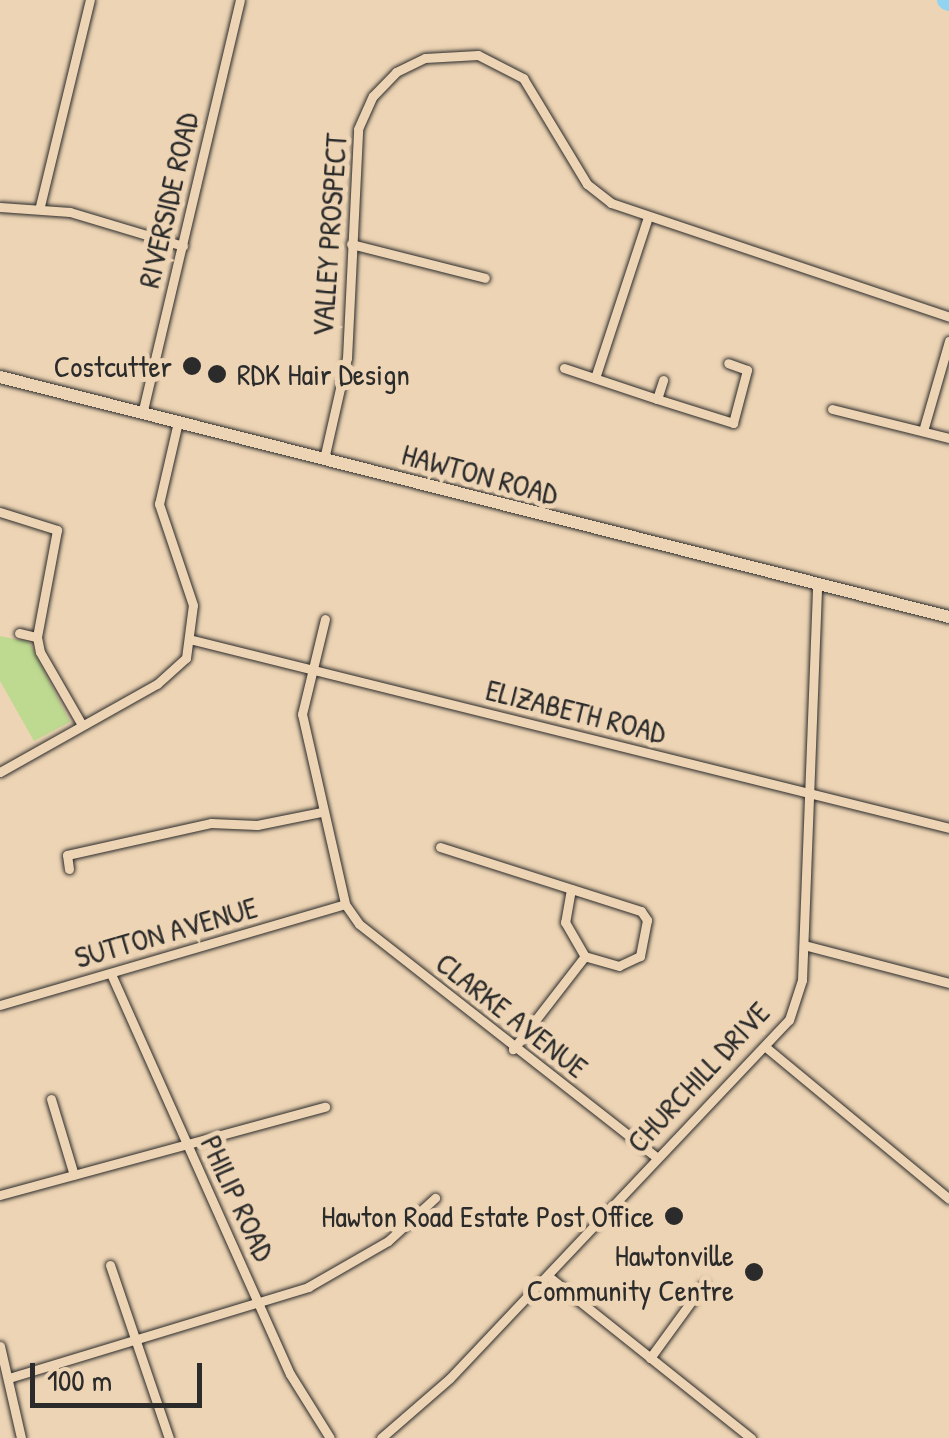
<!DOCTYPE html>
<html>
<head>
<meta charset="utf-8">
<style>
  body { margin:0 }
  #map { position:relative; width:949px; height:1438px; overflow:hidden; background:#edd4b4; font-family:"Patrick Hand",sans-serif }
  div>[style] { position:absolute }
  .green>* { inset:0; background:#bed990 }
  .river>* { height:20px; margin:-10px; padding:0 10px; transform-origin:10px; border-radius:10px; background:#90d4f2 }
  .roads { filter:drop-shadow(0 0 2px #2b2b2b) drop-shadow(0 0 2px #2b2b2b) }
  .street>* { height:9px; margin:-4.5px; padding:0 4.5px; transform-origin:4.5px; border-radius:4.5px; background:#edd4b4 }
  .secondary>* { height:12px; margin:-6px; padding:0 6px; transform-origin:6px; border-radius:6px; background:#edd4b4 }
  .dots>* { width:28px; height:28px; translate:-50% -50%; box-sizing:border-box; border:5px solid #edd4b4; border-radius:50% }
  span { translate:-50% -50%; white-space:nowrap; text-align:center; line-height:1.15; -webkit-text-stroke:10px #edd4b4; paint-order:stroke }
  .street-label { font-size:30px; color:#2b2b2b }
  .poi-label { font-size:30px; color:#2b2b2b }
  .right { translate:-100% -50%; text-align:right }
  .left { translate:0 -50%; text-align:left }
  .scale { position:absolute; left:30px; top:1363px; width:172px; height:45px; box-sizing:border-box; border:5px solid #2b2b2b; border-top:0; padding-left:12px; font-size:30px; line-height:35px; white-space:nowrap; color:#2b2b2b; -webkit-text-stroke:8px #edd4b4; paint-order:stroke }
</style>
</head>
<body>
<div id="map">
  <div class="green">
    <i style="clip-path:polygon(0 636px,29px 642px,70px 722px,34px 741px,0 681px)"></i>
  </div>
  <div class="river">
    <i style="left:947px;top:0;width:2px;rotate:27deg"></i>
  </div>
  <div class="roads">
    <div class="street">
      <i style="left:40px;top:206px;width:212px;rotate:-76.4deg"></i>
      <i style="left:0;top:207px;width:70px;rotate:4.1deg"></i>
      <i style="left:70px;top:212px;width:118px;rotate:16.7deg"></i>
      <i style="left:351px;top:244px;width:138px;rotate:14.2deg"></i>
      <i style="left:564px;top:368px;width:98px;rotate:18.4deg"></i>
      <i style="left:657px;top:399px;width:20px;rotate:-72deg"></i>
      <i style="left:595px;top:378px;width:166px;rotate:-71.8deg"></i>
      <i style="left:657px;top:399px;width:80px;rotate:17.5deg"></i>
      <i style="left:733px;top:423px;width:55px;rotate:-75.2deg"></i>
      <i style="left:747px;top:370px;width:20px;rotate:-160deg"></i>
      <i style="left:832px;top:409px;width:121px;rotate:13.9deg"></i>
      <i style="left:143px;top:410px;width:421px;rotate:-76.7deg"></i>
      <i style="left:923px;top:431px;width:94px;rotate:-73.9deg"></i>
      <i style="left:324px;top:459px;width:104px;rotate:-77.2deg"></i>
      <i style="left:347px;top:358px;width:229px;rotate:-87.2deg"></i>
      <i style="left:358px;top:129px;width:36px;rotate:-66deg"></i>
      <i style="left:373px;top:96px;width:33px;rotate:-46deg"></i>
      <i style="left:396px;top:72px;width:32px;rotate:-26deg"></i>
      <i style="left:425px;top:58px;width:53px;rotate:-3.2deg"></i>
      <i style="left:478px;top:55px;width:51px;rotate:27.1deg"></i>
      <i style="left:523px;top:78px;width:124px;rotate:58.9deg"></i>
      <i style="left:587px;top:184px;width:31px;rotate:38deg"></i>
      <i style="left:611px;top:203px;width:357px;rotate:18.6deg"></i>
      <i style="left:0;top:512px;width:60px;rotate:17.5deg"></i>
      <i style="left:57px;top:530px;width:109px;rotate:100.6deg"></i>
      <i style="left:37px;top:637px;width:15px;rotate:79deg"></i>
      <i style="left:40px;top:652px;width:84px;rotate:60.1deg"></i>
      <i style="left:325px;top:619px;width:98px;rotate:103.6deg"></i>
      <i style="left:302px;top:714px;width:195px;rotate:77.2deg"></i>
      <i style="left:345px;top:904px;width:24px;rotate:55deg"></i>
      <i style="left:359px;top:924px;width:377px;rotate:38.1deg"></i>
      <i style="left:19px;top:633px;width:18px;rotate:13deg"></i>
      <i style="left:193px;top:640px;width:779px;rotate:13.96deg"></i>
      <i style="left:0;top:772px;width:180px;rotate:-29.3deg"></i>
      <i style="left:157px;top:684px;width:39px;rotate:-42deg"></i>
      <i style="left:186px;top:658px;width:53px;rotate:-82.5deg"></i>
      <i style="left:193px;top:605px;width:107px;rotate:-108.6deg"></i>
      <i style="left:159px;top:504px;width:84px;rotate:-77deg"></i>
      <i style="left:440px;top:847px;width:211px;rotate:17.7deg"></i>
      <i style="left:641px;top:911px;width:11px;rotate:56deg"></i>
      <i style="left:647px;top:920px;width:37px;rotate:101deg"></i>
      <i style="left:640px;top:956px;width:23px;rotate:155deg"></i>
      <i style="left:619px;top:966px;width:35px;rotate:-164deg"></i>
      <i style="left:585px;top:956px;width:118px;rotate:127.7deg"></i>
      <i style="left:69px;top:869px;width:14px;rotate:-98deg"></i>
      <i style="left:67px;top:855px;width:148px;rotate:-12.5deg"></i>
      <i style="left:211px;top:823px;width:46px;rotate:2.5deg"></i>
      <i style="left:257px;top:825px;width:65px;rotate:-11.5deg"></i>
      <i style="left:571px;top:889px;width:34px;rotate:100deg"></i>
      <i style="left:565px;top:922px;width:39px;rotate:60deg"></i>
      <i style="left:804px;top:945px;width:150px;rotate:14.7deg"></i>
      <i style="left:111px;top:974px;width:438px;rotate:65.9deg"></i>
      <i style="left:290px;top:1374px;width:75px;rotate:58deg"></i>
      <i style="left:0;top:1005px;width:359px;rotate:-16.3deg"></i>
      <i style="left:768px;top:1049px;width:235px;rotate:39.6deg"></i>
      <i style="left:51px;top:1099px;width:79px;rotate:73.2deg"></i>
      <i style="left:0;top:1195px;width:337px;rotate:-15.2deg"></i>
      <i style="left:110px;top:1265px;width:183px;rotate:71.2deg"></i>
      <i style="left:548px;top:1276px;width:260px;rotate:38.6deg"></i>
      <i style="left:0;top:1346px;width:94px;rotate:77.1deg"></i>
      <i style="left:650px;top:1358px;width:92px;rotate:-53.9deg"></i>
      <i style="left:9px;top:1378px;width:313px;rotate:-16.9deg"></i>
      <i style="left:308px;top:1287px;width:92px;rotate:-29.9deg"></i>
      <i style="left:388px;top:1241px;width:64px;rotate:-42.5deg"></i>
      <i style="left:381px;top:1438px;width:91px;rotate:-41deg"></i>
      <i style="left:450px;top:1378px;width:493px;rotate:-46.6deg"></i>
      <i style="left:789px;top:1020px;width:42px;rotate:-72deg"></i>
      <i style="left:802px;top:980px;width:395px;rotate:-87.8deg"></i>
    </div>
    <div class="secondary">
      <i style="left:0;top:377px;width:979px;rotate:14.19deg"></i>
    </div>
  </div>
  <div class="dots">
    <i style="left:192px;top:366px;background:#2b2b2b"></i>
    <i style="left:217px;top:374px;background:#2b2b2b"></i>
    <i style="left:674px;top:1216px;background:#2b2b2b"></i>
    <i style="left:754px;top:1272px;background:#2b2b2b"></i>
  </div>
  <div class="street-label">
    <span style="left:168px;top:200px;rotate:-77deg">RIVERSIDE ROAD</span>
    <span style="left:329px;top:235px;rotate:-86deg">VALLEY PROSPECT</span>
    <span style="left:480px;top:474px;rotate:15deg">HAWTON ROAD</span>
    <span style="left:576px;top:711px;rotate:14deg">ELIZABETH ROAD</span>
    <span style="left:166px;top:932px;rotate:-16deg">SUTTON AVENUE</span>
    <span style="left:512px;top:1015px;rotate:38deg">CLARKE AVENUE</span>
    <span style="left:698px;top:1077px;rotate:-47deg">CHURCHILL DRIVE</span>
    <span style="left:238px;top:1198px;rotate:65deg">PHILIP ROAD</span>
  </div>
  <div class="poi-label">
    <span class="right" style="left:172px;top:366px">Costcutter</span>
    <span class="left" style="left:237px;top:374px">RDK Hair Design</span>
    <span class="right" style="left:654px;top:1216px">Hawton Road Estate Post Office</span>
    <span class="right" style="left:734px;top:1272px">Hawtonville<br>Community Centre</span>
  </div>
  <div class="scale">100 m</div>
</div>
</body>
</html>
